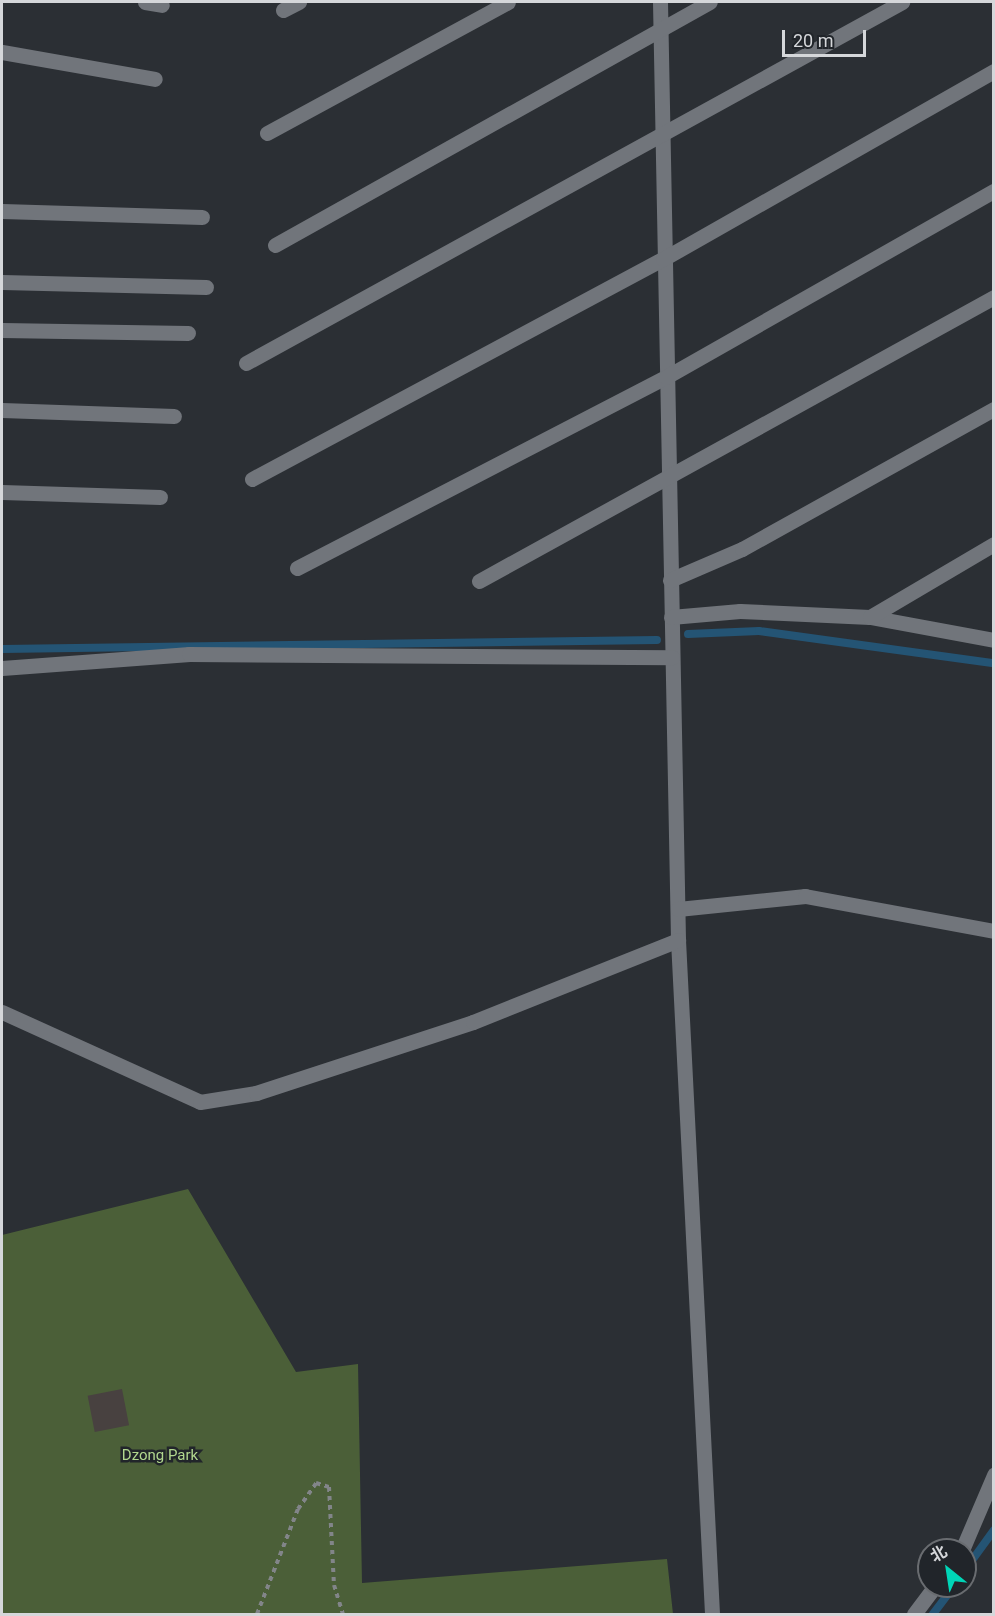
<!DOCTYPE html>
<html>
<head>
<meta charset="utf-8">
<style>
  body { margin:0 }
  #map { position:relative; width:995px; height:1616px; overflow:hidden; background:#2b2f34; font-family:Roboto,"Noto Sans SC",sans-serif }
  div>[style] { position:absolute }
  .green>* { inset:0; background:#4b5f38 }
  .stream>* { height:8px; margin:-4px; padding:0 4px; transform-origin:4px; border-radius:4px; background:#245474 }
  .building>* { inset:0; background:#484140; transform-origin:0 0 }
  .path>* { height:4px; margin-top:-2px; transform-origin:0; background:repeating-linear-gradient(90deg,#828589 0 4.5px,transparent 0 9px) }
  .minor>* { height:15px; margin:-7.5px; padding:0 7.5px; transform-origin:7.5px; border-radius:7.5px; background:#71757b }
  span { translate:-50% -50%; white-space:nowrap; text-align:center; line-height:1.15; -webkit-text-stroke:5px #21252a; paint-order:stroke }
  .park-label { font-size:15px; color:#b1d78e }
  .frame { position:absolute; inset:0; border:3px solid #d5d7da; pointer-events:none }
  .north { position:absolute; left:917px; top:1538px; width:60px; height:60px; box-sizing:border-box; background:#21252a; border:2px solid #696c70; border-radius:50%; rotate:330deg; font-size:16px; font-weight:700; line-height:24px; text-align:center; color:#d5d7da }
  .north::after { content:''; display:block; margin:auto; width:21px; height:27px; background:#00d5b7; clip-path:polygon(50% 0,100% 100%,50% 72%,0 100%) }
  .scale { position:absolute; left:782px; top:30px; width:84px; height:27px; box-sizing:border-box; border:3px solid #d5d7da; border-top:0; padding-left:8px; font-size:18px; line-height:21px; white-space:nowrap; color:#d5d7da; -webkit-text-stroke:4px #21252a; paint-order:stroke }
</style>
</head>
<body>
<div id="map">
  <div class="green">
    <i style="clip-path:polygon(188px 1189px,296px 1372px,358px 1364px,362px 1583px,667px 1559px,673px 1614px,2px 1614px,2px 1235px)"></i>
  </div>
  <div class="stream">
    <i style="left:688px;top:634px;width:71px;rotate:-2.4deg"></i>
    <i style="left:759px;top:631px;width:237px;rotate:7.8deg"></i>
    <i style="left:2px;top:649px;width:655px;rotate:-0.79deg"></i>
    <i style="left:965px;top:1570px;width:49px;rotate:-54.1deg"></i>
    <i style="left:933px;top:1614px;width:35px;rotate:-53deg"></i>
  </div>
  <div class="building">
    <i style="left:122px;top:1389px;width:37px;height:35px;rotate:79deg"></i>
  </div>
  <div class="path">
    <i style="left:257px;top:1614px;width:113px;rotate:-68.7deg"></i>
    <i style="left:298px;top:1509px;width:32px;rotate:-55deg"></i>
    <i style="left:316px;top:1483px;width:14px;rotate:17deg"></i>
    <i style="left:329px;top:1487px;width:98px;rotate:87.1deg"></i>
    <i style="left:334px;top:1585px;width:30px;rotate:73deg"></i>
  </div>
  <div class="minor">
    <i style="left:145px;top:2px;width:17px;rotate:10deg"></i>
    <i style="left:660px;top:2px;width:938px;rotate:88.9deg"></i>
    <i style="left:678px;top:940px;width:675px;rotate:87.11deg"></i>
    <i style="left:283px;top:10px;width:18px;rotate:-27deg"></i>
    <i style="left:2px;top:52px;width:155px;rotate:10deg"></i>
    <i style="left:267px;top:133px;width:274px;rotate:-28.5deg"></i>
    <i style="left:2px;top:211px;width:200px;rotate:1.7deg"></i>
    <i style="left:275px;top:245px;width:498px;rotate:-29.2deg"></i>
    <i style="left:2px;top:282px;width:204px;rotate:1.4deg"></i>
    <i style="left:2px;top:330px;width:186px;rotate:0.9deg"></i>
    <i style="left:246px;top:363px;width:749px;rotate:-28.82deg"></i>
    <i style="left:2px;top:410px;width:172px;rotate:2deg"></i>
    <i style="left:252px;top:479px;width:466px;rotate:-28.2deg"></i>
    <i style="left:663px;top:259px;width:381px;rotate:-29.6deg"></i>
    <i style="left:2px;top:492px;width:158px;rotate:1.8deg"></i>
    <i style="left:297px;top:568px;width:416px;rotate:-27.4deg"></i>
    <i style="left:666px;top:377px;width:377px;rotate:-29.6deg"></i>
    <i style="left:670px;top:580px;width:78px;rotate:-23.3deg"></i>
    <i style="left:742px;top:549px;width:288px;rotate:-29.1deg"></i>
    <i style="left:479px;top:581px;width:588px;rotate:-28.87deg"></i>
    <i style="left:671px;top:617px;width:69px;rotate:-5deg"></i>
    <i style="left:740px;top:611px;width:130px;rotate:2.6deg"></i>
    <i style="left:870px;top:617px;width:126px;rotate:10.5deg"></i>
    <i style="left:870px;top:617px;width:144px;rotate:-30.5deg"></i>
    <i style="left:2px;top:668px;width:188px;rotate:-4.3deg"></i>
    <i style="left:189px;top:654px;width:483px;rotate:0.4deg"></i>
    <i style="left:678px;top:909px;width:128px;rotate:-5.8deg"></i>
    <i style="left:805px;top:896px;width:192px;rotate:10.5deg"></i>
    <i style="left:2px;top:1012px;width:217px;rotate:24.4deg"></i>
    <i style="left:200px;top:1102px;width:57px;rotate:-9.1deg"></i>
    <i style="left:256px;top:1093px;width:228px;rotate:-18.1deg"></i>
    <i style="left:473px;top:1022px;width:221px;rotate:-21.8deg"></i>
    <i style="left:962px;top:1550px;width:82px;rotate:-66.9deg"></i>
    <i style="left:914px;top:1614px;width:35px;rotate:-53deg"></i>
  </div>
  <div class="park-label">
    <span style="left:160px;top:1456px">Dzong Park</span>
  </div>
  <div class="frame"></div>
  <div class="north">北</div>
  <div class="scale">20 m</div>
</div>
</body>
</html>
